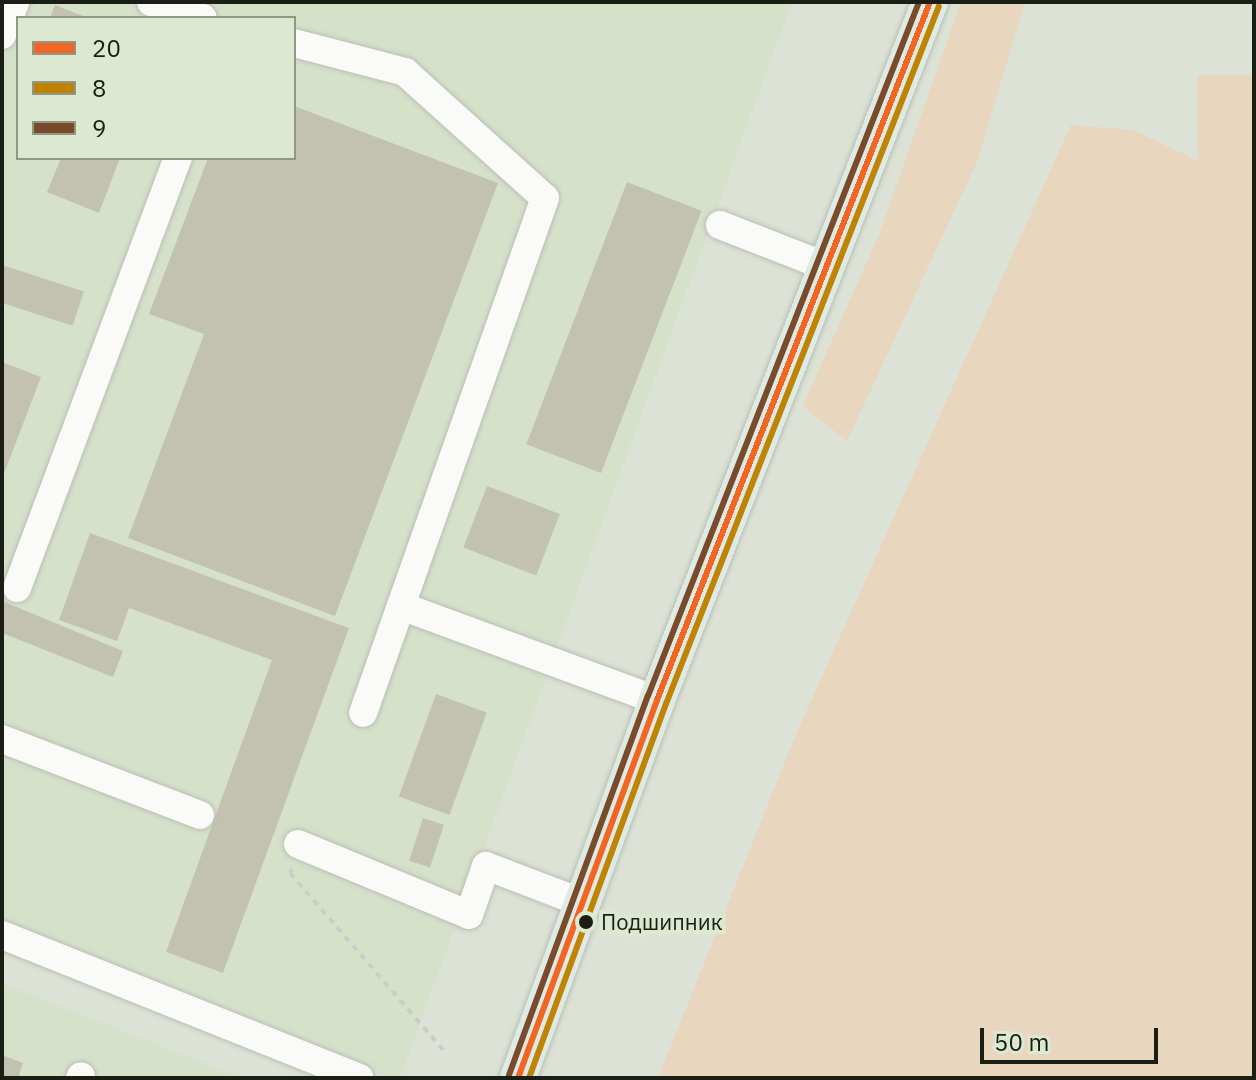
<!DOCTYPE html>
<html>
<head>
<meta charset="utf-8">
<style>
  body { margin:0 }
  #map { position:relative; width:1256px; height:1080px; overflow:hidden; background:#dce2d6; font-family:"IBM Plex Sans",sans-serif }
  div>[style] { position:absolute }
  .built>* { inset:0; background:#d6e1ca }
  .green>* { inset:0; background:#e9d6be }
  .building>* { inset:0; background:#c3c2b1; transform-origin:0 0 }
  .path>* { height:4px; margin-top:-2px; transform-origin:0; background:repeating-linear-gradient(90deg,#cbcdc8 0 6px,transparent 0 12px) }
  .roads { filter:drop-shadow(0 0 2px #babfb5) drop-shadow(0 0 2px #babfb5) }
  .minor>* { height:28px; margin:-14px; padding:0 14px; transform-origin:14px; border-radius:14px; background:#fafbf9 }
  .major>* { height:36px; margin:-18px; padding:0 18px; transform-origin:18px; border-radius:18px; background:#deeae4 }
  .bus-1>* { height:6px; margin:-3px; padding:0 3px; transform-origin:3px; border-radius:3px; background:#f26522 }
  .bus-2>* { height:6px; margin:-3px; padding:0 3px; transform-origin:3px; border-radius:3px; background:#c08405 }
  .bus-3>* { height:6px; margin:-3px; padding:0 3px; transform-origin:3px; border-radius:3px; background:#7a4b2a }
  .dots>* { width:22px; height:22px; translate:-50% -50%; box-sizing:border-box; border:4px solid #dde8d0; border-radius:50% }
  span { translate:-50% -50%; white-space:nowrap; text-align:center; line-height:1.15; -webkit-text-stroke:8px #dde8d0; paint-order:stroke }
  .bus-label { font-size:22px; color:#1a1e15 }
  .left { translate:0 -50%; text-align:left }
  .frame { position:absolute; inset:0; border:4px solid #1a1e15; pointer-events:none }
  .legend { position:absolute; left:16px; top:16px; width:280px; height:144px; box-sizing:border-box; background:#dde8d0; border:2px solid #8f9785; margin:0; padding:10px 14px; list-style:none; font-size:24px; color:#1a1e15 }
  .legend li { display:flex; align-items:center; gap:16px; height:40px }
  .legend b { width:40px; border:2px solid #8f9785 }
  .scale { position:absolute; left:980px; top:1028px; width:178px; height:36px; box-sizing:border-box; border:4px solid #1a1e15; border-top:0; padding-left:10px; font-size:24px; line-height:28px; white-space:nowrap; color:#1a1e15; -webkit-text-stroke:6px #dde8d0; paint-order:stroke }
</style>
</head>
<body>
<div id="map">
  <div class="built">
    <i style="clip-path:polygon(evenodd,2px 2px,792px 2px,400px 1078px,390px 1078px,2px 932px,2px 2px,18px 18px,294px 18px,294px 158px,18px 158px,18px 18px)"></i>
    <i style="clip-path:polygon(2px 983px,242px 1078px,2px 1078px)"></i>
  </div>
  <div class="green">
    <i style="clip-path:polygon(961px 2px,1025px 2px,977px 162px,847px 441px,803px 406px,879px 235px)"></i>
    <i style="clip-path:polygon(1197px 75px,1254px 75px,1254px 1078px,658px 1078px,796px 734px,1071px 125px,1133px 130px,1198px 161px)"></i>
  </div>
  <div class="building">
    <i style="clip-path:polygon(55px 5px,88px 18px,50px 18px)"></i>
    <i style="clip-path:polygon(294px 106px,498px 183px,335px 616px,128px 538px,204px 334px,149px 314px,208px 158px,294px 158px)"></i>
    <i style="clip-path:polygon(61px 158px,120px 158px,99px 213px,47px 192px)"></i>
    <i style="left:627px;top:182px;width:80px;height:281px;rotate:21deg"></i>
    <i style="left:2px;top:265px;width:86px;height:36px;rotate:18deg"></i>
    <i style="clip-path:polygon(2px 362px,41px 377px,2px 479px)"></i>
    <i style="left:487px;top:486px;width:78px;height:66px;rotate:21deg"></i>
    <i style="clip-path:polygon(90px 533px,349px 628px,223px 973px,166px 952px,272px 660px,129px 608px,117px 641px,59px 620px)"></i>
    <i style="clip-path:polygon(2px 601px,123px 651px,113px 677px,2px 633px)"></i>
    <i style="left:436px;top:694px;width:54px;height:109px;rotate:20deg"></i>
    <i style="left:423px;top:818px;width:22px;height:45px;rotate:18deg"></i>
    <i style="clip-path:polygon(2px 1055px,23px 1063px,18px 1078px,2px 1078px)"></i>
  </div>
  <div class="path">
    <i style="left:292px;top:869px;width:4px;rotate:117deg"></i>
    <i style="left:290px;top:873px;width:237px;rotate:49.1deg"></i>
  </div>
  <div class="roads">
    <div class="minor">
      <i style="left:151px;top:2px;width:54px;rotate:17.1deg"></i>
      <i style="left:2px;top:35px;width:35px;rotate:-68deg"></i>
      <i style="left:294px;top:43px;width:115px;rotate:14.6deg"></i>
      <i style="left:405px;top:72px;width:188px;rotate:42deg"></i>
      <i style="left:545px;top:198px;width:546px;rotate:109.46deg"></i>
      <i style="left:720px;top:225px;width:116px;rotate:21.3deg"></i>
      <i style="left:17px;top:588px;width:459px;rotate:-69.5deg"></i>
      <i style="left:401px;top:606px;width:273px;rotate:20.2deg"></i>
      <i style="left:2px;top:739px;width:212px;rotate:21deg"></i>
      <i style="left:298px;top:844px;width:185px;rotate:22.5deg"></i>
      <i style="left:469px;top:915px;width:52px;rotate:-70.9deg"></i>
      <i style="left:486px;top:866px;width:104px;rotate:20.9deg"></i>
      <i style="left:2px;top:935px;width:385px;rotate:21.8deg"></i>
      <i style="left:80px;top:1078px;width:2px;rotate:-63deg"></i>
    </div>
    <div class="major">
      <i style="left:518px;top:1078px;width:403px;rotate:-69.8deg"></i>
      <i style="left:657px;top:700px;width:749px;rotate:-68.64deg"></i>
    </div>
  </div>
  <div class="bus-1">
    <i style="left:518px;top:1078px;width:403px;rotate:-69.8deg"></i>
    <i style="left:657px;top:700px;width:749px;rotate:-68.64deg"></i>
  </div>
  <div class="bus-2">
    <i style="left:529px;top:1078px;width:398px;rotate:-69.9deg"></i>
    <i style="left:666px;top:704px;width:749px;rotate:-68.64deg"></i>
  </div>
  <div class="bus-3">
    <i style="left:509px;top:1075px;width:404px;rotate:-69.9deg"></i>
    <i style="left:648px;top:696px;width:745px;rotate:-68.67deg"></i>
  </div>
  <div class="dots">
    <i style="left:586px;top:922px;background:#1a1e15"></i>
  </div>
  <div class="bus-label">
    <span class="left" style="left:601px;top:922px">Подшипник</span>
  </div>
  <div class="frame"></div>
  <ul class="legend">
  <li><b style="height:10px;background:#f26522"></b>20</li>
  <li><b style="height:10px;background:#c08405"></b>8</li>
  <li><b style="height:10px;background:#7a4b2a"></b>9</li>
  </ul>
  <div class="scale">50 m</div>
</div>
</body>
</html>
